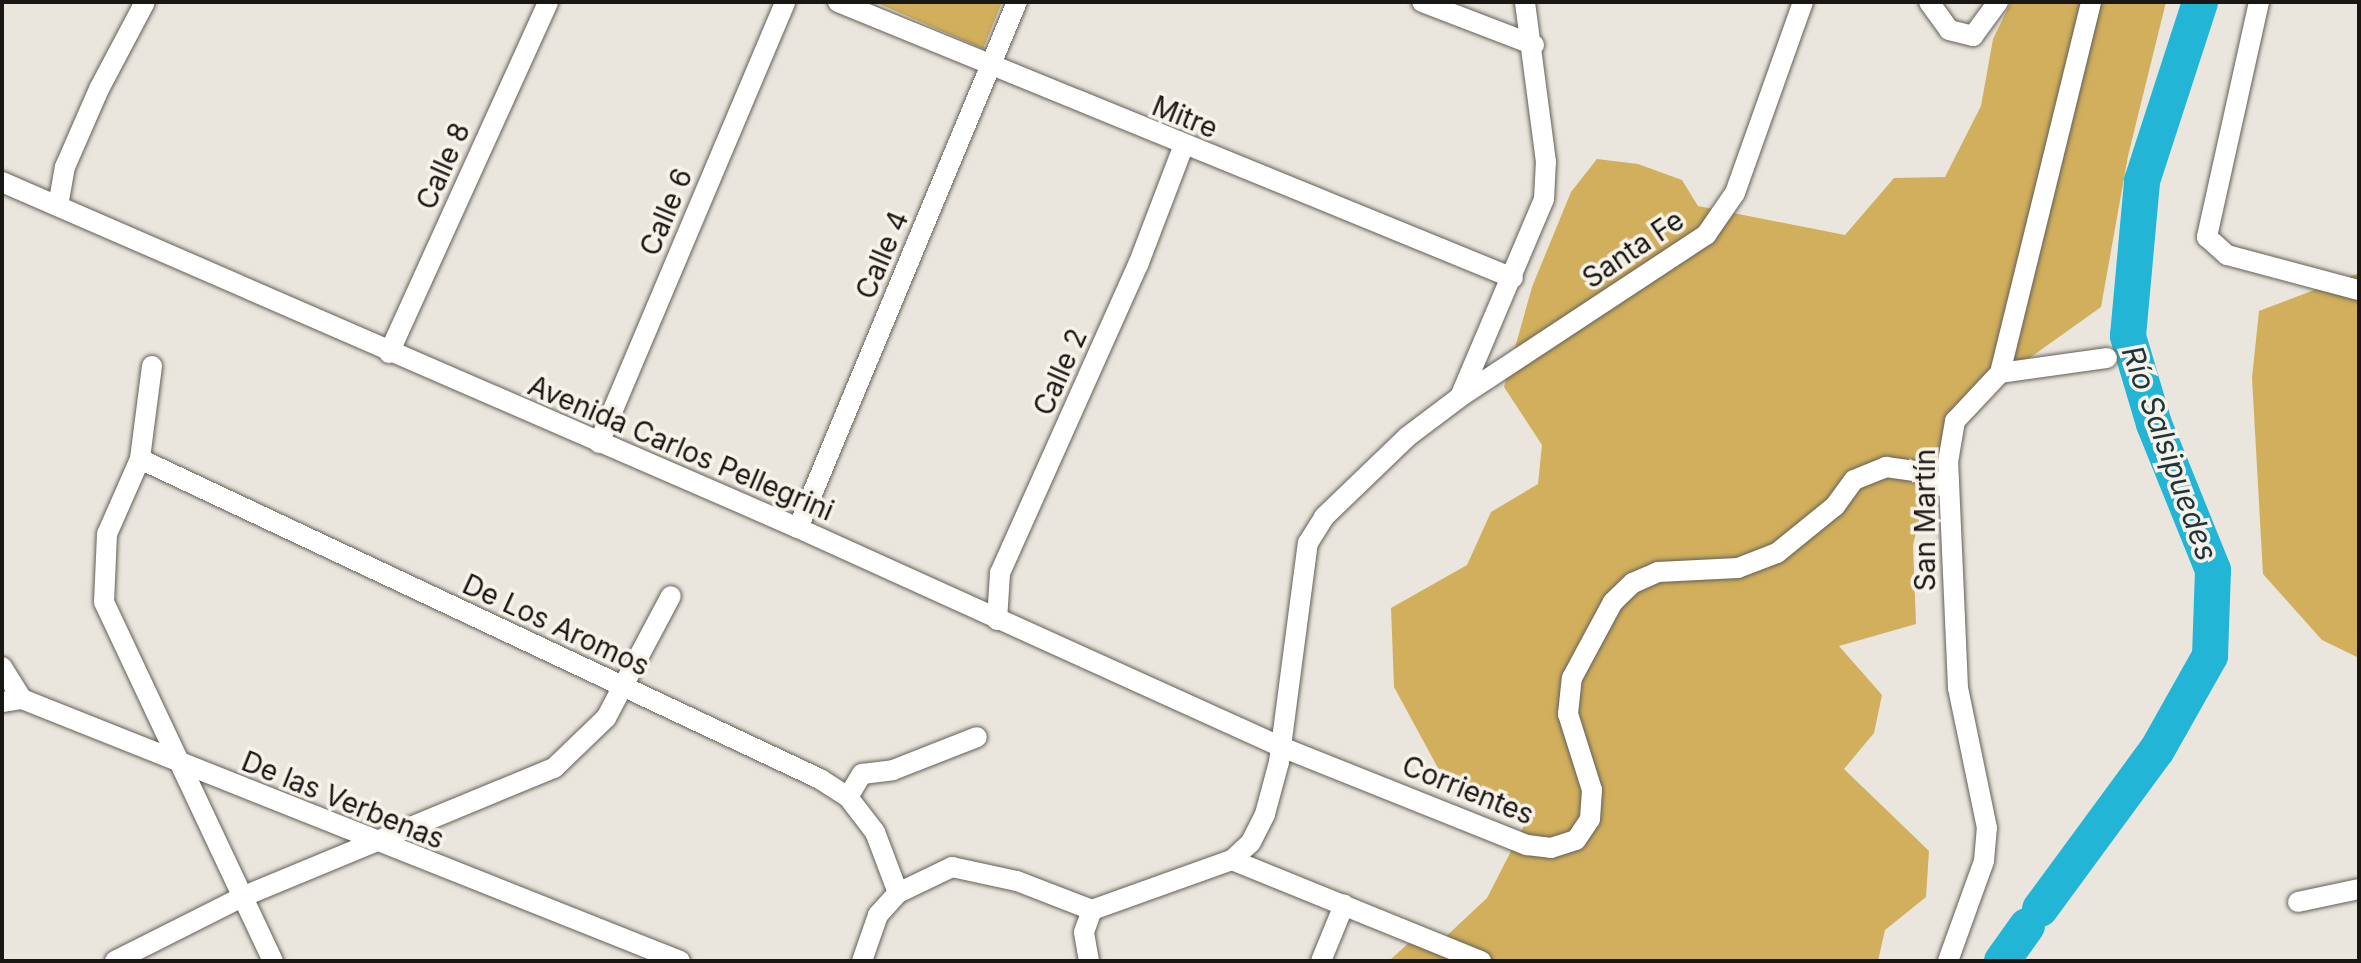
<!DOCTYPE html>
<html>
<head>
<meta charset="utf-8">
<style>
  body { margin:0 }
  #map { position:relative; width:2361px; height:963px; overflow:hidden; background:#eae6dd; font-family:Inter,sans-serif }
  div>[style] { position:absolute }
  .green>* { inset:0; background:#d1af5c }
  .river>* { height:36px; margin:-18px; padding:0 18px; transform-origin:18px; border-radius:18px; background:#23b5d5 }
  .roads { filter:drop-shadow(0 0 2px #635f58) drop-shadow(0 0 2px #635f58) }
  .minor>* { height:20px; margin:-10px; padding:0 10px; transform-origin:10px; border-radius:10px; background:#fff }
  span { translate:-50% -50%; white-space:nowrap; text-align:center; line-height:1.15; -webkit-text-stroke:7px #f7f3ea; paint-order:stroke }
  .street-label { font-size:28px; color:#191714 }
  .water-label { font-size:30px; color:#1e353b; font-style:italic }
  .frame { position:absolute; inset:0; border:4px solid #191714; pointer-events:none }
</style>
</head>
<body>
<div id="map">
  <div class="green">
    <i style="clip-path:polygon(875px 2px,1002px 2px,983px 49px)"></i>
    <i style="clip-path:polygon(2011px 2px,2166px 2px,2128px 156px,2101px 307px,2003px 377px,1971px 408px,1930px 476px,1913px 545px,1916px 624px,1839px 646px,1882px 695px,1874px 733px,1844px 769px,1929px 851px,1926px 897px,1885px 930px,1878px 961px,1389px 961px,1413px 939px,1439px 943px,1487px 898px,1528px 818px,1438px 768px,1394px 687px,1391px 608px,1467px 565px,1491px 512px,1538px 484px,1542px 445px,1504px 387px,1532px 287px,1571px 192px,1597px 159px,1638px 164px,1682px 180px,1698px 206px,1845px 235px,1894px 178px,1945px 177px,1981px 106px,1993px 39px)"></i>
    <i style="clip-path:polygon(2359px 273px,2359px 658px,2322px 640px,2263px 574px,2252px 378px,2259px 311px)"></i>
  </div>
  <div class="river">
    <i style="left:2040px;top:909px;width:197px;rotate:-53.7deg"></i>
    <i style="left:2157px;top:750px;width:108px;rotate:-60.6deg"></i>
    <i style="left:2210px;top:656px;width:86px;rotate:-88deg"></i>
    <i style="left:2213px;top:570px;width:157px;rotate:-112deg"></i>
    <i style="left:2154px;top:424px;width:92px;rotate:-106.5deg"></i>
    <i style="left:2128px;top:336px;width:156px;rotate:-84.8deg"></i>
    <i style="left:2142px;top:181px;width:188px;rotate:-72deg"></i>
    <i style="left:2002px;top:961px;width:43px;rotate:-54.5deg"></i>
  </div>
  <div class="roads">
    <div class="minor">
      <i style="left:838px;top:2px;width:729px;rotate:22.24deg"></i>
      <i style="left:1422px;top:2px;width:120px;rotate:21deg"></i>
      <i style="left:1929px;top:2px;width:34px;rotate:54deg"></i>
      <i style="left:1949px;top:30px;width:25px;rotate:14deg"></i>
      <i style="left:1973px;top:36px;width:42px;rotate:-53.7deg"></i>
      <i style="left:2259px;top:2px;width:241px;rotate:102.5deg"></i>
      <i style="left:2207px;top:237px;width:27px;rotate:42deg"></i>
      <i style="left:2227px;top:255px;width:137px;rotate:14.9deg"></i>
      <i style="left:2px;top:182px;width:868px;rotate:23.49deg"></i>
      <i style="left:798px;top:528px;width:528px;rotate:24.38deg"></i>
      <i style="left:1279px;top:746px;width:267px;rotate:21.8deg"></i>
      <i style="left:1527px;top:845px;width:24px;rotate:7deg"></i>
      <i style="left:1551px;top:848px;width:26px;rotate:-18deg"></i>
      <i style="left:1576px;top:840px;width:25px;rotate:-56deg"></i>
      <i style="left:1590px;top:819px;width:29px;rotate:-86deg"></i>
      <i style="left:1592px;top:790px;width:80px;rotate:-107.5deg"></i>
      <i style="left:1568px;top:714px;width:36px;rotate:-84deg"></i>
      <i style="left:1572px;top:678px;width:86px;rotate:-61.7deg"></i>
      <i style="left:1613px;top:602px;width:28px;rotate:-44deg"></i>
      <i style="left:1633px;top:583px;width:27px;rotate:-24deg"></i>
      <i style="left:1658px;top:572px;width:80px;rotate:-2.9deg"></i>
      <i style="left:1738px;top:568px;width:42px;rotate:-21deg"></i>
      <i style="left:1777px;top:553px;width:75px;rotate:-39deg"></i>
      <i style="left:1835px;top:506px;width:32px;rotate:-54deg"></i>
      <i style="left:1854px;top:480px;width:35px;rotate:-22deg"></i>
      <i style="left:1886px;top:467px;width:34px;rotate:8deg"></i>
      <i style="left:1920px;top:472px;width:32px;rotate:32deg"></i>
      <i style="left:58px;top:206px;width:40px;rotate:-80deg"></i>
      <i style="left:65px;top:167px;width:85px;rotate:-66.4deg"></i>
      <i style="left:99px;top:89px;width:98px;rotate:-62.1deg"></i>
      <i style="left:389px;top:353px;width:385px;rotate:-65.6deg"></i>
      <i style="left:152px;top:366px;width:94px;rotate:97.4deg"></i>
      <i style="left:140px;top:459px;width:82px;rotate:113.7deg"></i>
      <i style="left:107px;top:534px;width:68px;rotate:92.5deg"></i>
      <i style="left:104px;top:602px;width:397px;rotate:64.8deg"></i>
      <i style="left:2000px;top:373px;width:108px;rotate:-8deg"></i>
      <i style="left:1460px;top:397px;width:295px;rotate:-33.4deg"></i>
      <i style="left:1706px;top:235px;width:51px;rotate:-55.4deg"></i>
      <i style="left:1735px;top:193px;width:203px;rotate:-70.4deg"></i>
      <i style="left:599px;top:443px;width:479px;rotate:-67.1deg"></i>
      <i style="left:140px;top:459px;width:752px;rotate:25.2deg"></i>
      <i style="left:820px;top:779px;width:33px;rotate:33deg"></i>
      <i style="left:848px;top:797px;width:44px;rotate:52.4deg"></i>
      <i style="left:875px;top:832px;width:65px;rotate:69.3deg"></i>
      <i style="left:798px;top:528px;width:570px;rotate:-67.4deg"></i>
      <i style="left:997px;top:620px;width:47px;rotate:-86.3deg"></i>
      <i style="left:1000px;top:573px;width:338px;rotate:-65.9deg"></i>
      <i style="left:1138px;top:265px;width:126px;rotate:-69.1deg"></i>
      <i style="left:2px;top:667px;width:38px;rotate:58deg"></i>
      <i style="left:22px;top:699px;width:708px;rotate:21.71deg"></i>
      <i style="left:2px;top:702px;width:20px;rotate:-9deg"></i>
      <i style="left:848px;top:797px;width:27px;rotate:-59deg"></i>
      <i style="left:862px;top:774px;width:31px;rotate:-7deg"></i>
      <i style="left:893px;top:770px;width:90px;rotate:-21.4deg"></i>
      <i style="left:1232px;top:860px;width:269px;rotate:22.1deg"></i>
      <i style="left:2298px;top:902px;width:62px;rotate:-12deg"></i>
      <i style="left:1092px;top:910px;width:149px;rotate:-19.7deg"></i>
      <i style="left:1232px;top:860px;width:26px;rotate:-43deg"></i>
      <i style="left:1251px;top:842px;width:31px;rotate:-63deg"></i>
      <i style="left:1265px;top:814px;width:54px;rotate:-74.9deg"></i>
      <i style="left:1279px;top:762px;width:221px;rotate:-82.5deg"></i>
      <i style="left:1308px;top:543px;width:31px;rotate:-58deg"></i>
      <i style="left:1324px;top:517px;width:115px;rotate:-43.9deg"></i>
      <i style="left:1407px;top:437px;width:66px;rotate:-37deg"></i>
      <i style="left:1460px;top:397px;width:215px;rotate:-67deg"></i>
      <i style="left:1544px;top:199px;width:37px;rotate:-87deg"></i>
      <i style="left:1546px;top:162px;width:161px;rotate:-97.5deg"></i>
      <i style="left:115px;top:961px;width:142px;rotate:-26.7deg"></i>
      <i style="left:242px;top:897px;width:338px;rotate:-22.5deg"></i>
      <i style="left:554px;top:768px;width:72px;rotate:-43.9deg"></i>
      <i style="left:606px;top:718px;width:138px;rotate:-62deg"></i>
      <i style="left:862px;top:961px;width:49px;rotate:-70.8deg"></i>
      <i style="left:878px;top:915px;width:30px;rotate:-48deg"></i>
      <i style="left:898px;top:893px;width:60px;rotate:-25.7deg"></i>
      <i style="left:952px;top:867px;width:66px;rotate:12.2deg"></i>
      <i style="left:1017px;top:881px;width:80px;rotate:21.1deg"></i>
      <i style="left:1089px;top:961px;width:29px;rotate:-100deg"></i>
      <i style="left:1084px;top:932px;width:23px;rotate:-70deg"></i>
      <i style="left:1321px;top:961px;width:61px;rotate:-67.7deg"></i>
      <i style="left:1948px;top:961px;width:106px;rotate:-70.2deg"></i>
      <i style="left:1984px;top:861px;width:33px;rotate:-85deg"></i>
      <i style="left:1987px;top:828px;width:143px;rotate:-101.7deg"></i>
      <i style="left:1958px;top:688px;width:226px;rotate:-92.5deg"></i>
      <i style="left:1948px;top:462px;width:42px;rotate:-80.3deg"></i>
      <i style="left:1955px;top:421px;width:66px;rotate:-46.8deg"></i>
      <i style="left:2000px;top:373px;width:382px;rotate:-76.2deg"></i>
    </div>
  </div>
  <div class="street-label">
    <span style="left:1185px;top:117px;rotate:22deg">Mitre</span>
    <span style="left:443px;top:166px;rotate:-66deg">Calle 8</span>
    <span style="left:666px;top:212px;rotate:-67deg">Calle 6</span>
    <span style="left:1633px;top:249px;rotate:-34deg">Santa Fe</span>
    <span style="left:882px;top:255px;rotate:-67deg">Calle 4</span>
    <span style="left:1060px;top:372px;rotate:-66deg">Calle 2</span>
    <span style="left:681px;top:448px;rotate:23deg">Avenida Carlos Pellegrini</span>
    <span style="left:1925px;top:520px;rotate:-90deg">San Martín</span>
    <span style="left:556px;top:625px;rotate:25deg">De Los Aromos</span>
    <span style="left:1468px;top:790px;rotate:22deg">Corrientes</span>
    <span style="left:343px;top:800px;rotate:22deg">De las Verbenas</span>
  </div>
  <div class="water-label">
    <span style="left:2170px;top:453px;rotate:70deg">Río Salsipuedes</span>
  </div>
  <div class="frame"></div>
</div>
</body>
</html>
